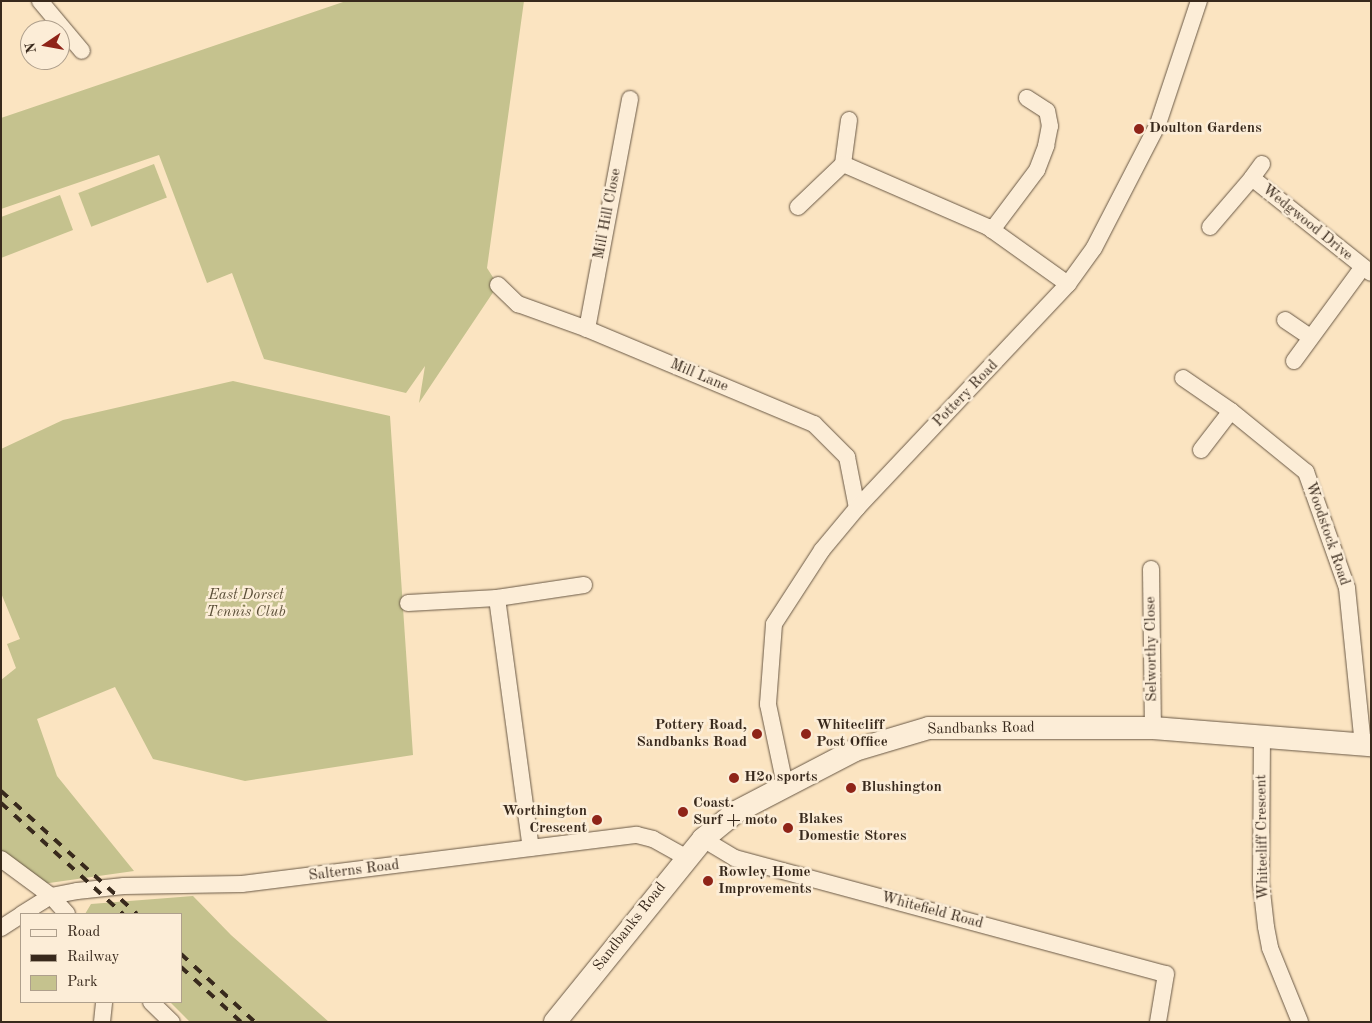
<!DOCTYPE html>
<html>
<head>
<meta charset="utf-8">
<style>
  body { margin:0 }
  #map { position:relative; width:1372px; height:1023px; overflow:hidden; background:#fbe4c1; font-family:"Old Standard TT",serif }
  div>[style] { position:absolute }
  .green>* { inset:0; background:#c5c28e; transform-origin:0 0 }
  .roads { filter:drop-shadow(0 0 1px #695845) drop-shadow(0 0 1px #695845) }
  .street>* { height:16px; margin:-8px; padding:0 8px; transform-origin:8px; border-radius:8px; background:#fcedd7 }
  .secondary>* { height:22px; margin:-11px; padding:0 11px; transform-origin:11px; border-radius:11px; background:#fcedd7 }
  .rail>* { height:4px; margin-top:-2px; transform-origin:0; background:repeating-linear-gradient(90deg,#38291c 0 9px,transparent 0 18px) }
  .dots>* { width:14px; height:14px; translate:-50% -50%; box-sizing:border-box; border:2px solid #fcedd7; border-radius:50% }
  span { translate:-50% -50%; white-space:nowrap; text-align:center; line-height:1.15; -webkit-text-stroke:5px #fcedd7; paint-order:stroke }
  .poi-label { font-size:15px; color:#38291c; font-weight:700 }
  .left { translate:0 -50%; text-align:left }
  .right { translate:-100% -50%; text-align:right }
  .street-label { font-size:15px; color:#38291c }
  .park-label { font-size:15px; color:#5b4f38; font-style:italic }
  .frame { position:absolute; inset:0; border:2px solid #38291c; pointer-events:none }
  .legend { position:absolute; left:20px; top:913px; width:162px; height:90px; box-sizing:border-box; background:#fcedd7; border:1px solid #ae9f8c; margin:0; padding:6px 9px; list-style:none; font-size:15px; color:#38291c }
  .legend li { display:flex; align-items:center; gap:10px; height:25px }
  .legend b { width:25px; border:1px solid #ae9f8c }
  .north { position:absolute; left:20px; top:20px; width:50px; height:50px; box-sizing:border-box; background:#fcedd7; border:1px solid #ae9f8c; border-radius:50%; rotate:258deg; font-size:14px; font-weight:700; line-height:20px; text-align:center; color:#38291c }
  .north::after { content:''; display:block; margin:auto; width:18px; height:22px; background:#8f2418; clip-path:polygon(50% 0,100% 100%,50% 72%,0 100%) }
</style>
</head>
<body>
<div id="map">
  <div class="green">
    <i style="clip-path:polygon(346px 1px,524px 1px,487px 268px,498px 285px,419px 403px,425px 366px,406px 393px,264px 359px,232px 273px,207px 283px,159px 155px,1px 209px,1px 118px)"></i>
    <i style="left:154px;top:164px;width:36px;height:81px;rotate:69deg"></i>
    <i style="clip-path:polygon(60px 195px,73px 230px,1px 258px,1px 217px)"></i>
    <i style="clip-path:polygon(233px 381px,390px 416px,413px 755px,245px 781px,153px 759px,115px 687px,37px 719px,57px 776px,134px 871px,35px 885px,1px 859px,1px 680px,16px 668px,7px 644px,20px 639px,1px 593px,1px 449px,63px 420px)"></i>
    <i style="clip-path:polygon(193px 896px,231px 935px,329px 1022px,190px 1022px,170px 1002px,181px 1002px,181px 914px,85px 914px,91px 904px)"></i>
  </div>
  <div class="roads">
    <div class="street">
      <i style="left:40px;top:1px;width:65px;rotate:50deg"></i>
      <i style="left:849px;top:120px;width:44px;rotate:97.8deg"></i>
      <i style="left:843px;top:164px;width:158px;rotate:23.5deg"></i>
      <i style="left:988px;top:227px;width:98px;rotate:35.5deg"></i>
      <i style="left:1262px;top:164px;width:17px;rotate:126deg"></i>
      <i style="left:1252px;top:178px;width:152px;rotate:38.6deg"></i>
      <i style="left:798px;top:207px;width:62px;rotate:-43.7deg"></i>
      <i style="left:1210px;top:227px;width:65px;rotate:-49.4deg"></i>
      <i style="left:992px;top:230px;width:75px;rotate:-53.1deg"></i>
      <i style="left:1037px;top:170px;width:26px;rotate:-69deg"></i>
      <i style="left:1046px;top:146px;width:20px;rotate:-79deg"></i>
      <i style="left:1050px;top:126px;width:15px;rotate:-101deg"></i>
      <i style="left:1047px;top:111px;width:24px;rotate:-147deg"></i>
      <i style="left:498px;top:285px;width:28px;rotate:44deg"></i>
      <i style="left:518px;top:304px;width:73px;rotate:19.9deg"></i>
      <i style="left:587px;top:329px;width:246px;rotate:22.7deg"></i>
      <i style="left:814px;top:424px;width:47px;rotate:45deg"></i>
      <i style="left:847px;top:457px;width:52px;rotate:78.9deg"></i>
      <i style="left:1285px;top:320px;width:30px;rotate:34deg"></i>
      <i style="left:587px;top:329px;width:234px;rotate:-79.4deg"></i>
      <i style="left:1294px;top:361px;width:115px;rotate:-53.8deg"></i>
      <i style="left:1183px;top:378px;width:58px;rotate:34.5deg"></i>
      <i style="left:1231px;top:411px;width:97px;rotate:39.1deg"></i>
      <i style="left:1306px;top:472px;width:123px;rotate:70.5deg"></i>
      <i style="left:1347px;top:588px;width:159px;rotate:84.2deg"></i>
      <i style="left:1201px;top:450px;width:49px;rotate:-52.4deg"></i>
      <i style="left:1151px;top:569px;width:159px;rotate:89.3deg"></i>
      <i style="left:497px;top:598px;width:252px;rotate:82.3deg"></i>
      <i style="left:408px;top:603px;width:89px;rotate:-3.2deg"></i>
      <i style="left:497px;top:598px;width:88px;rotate:-8.5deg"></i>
      <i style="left:1262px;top:736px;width:147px;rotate:90.4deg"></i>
      <i style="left:1261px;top:883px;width:44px;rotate:83.5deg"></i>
      <i style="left:1266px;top:927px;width:21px;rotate:79deg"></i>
      <i style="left:1270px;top:948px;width:80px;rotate:67.9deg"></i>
      <i style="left:785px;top:785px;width:83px;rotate:-101.9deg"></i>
      <i style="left:768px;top:704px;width:80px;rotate:-85.7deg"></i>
      <i style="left:774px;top:624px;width:88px;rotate:-57deg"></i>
      <i style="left:822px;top:550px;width:55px;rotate:-50.2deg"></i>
      <i style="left:857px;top:508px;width:308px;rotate:-46.7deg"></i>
      <i style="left:1068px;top:284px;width:44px;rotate:-54.2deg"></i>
      <i style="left:1094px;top:248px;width:140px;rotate:-62.7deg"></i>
      <i style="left:1158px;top:124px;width:130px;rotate:-71.6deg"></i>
      <i style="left:703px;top:839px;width:37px;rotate:31deg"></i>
      <i style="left:735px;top:858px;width:446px;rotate:15.1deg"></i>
      <i style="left:1166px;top:974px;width:49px;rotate:99.5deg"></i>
      <i style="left:1px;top:859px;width:62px;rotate:36.5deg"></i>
      <i style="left:51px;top:896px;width:24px;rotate:48deg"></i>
      <i style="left:22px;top:914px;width:34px;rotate:-32deg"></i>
      <i style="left:51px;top:896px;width:26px;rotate:-11deg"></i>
      <i style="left:77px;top:891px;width:47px;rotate:-6.1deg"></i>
      <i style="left:124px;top:886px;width:118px;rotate:-1deg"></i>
      <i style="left:242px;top:884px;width:398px;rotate:-7.1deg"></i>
      <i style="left:637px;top:835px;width:16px;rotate:14deg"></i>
      <i style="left:653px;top:839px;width:38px;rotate:29deg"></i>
      <i style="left:1px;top:928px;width:24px;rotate:-33deg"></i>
      <i style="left:151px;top:1002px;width:29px;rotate:44deg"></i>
      <i style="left:102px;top:1022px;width:20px;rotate:-84deg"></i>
    </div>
    <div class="secondary">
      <i style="left:555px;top:1022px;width:235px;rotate:-51deg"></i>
      <i style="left:703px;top:839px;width:43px;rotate:-39.3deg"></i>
      <i style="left:736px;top:812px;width:134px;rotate:-27.5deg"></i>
      <i style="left:855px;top:750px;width:77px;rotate:-16.6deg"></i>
      <i style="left:929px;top:728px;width:224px"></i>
      <i style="left:1153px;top:728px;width:219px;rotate:4.5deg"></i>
    </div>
  </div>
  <div class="rail">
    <i style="left:1px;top:791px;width:183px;rotate:42.1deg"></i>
    <i style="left:1px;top:803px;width:165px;rotate:42.3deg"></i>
    <i style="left:181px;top:954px;width:100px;rotate:42.6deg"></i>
    <i style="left:181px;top:967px;width:81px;rotate:42.5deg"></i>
  </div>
  <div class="dots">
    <i style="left:1139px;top:129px;background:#8f2418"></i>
    <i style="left:757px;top:734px;background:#8f2418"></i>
    <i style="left:806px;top:734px;background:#8f2418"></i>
    <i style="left:734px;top:778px;background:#8f2418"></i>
    <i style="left:851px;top:788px;background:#8f2418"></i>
    <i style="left:683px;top:812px;background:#8f2418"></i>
    <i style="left:597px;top:820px;background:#8f2418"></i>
    <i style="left:788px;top:828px;background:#8f2418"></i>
    <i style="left:708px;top:881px;background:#8f2418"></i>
  </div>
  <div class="poi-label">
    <span class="left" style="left:1149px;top:129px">Doulton Gardens</span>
    <span class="right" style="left:747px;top:734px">Pottery Road,<br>Sandbanks Road</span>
    <span class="left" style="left:816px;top:734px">Whitecliff<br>Post Office</span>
    <span class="left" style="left:744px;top:778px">H2o sports</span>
    <span class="left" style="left:861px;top:788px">Blushington</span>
    <span class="left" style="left:693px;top:812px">Coast.<br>Surf + moto</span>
    <span class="right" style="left:587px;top:820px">Worthington<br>Crescent</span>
    <span class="left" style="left:798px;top:828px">Blakes<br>Domestic Stores</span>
    <span class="left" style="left:718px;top:881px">Rowley Home<br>Improvements</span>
  </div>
  <div class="street-label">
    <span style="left:608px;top:214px;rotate:-79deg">Mill Hill Close</span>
    <span style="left:1307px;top:223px;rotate:39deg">Wedgwood Drive</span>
    <span style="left:699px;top:376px;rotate:23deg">Mill Lane</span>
    <span style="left:966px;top:394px;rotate:-46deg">Pottery Road</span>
    <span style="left:1327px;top:534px;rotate:71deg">Woodstock Road</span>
    <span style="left:1152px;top:649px;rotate:-91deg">Selworthy Close</span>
    <span style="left:981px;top:729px;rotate:-1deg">Sandbanks Road</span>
    <span style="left:1263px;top:837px;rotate:-91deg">Whitecliff Crescent</span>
    <span style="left:354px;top:871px;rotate:-7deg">Salterns Road</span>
    <span style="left:932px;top:911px;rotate:15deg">Whitefield Road</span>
    <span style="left:630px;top:927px;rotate:-52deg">Sandbanks Road</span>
  </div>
  <div class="park-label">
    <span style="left:246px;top:604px">East Dorset<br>Tennis Club</span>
  </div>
  <div class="frame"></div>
  <ul class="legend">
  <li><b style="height:6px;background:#fcedd7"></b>Road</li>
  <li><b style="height:6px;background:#38291c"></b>Railway</li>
  <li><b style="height:14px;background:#c5c28e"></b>Park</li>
  </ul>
  <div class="north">N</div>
</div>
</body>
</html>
